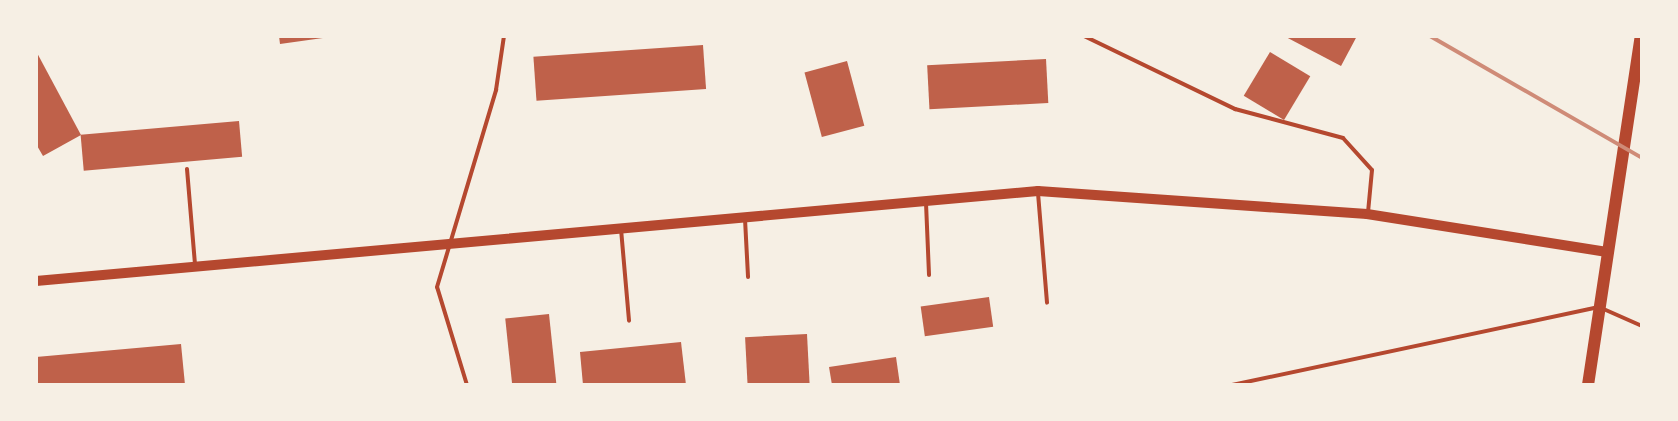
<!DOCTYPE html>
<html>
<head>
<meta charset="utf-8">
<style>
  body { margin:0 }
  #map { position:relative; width:1678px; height:421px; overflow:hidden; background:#f6efe4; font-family:"Noto Serif",serif }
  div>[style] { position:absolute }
  .building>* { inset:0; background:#bf614a; transform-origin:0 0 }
  .service>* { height:4px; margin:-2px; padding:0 2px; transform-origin:2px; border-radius:2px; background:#b5482f }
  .secondary>* { height:10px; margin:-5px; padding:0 5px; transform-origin:5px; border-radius:5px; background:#b5482f }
  .primary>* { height:12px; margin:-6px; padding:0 6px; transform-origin:6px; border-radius:6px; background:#b5482f }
  .rail>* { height:4px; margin:-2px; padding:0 2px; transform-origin:2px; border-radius:2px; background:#cf8b77 }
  span { translate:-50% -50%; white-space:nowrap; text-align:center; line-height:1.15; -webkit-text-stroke:5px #f6efe4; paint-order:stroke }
  .frame { position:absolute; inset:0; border:38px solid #f6efe4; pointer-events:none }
</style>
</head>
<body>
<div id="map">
  <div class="building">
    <i style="clip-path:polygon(279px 36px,330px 36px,330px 37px,280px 44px)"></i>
    <i style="clip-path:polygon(1284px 36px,1357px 36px,1341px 66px)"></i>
    <i style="left:703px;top:45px;width:44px;height:170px;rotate:86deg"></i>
    <i style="clip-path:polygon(36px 51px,81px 135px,43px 156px,36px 144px)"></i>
    <i style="left:1270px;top:52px;width:47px;height:51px;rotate:31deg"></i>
    <i style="left:1046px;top:59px;width:44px;height:119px;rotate:87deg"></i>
    <i style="left:847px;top:61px;width:67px;height:44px;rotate:75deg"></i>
    <i style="left:239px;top:121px;width:36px;height:159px;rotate:85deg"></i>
    <i style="left:989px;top:297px;width:30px;height:69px;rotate:82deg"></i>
    <i style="left:549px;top:314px;width:71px;height:44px;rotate:84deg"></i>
    <i style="left:807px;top:334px;width:51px;height:62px;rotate:87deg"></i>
    <i style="clip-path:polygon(681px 342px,686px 385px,583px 385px,580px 352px)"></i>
    <i style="clip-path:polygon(181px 344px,185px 385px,36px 385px,36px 357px)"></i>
    <i style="clip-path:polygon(896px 357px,900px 385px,832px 385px,829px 367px)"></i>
  </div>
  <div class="service">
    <i style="left:1084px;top:36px;width:168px;rotate:25.8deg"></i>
    <i style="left:1235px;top:109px;width:112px;rotate:15deg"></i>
    <i style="left:1343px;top:138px;width:43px;rotate:47.8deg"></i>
    <i style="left:1372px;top:170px;width:42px;rotate:95.4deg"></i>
    <i style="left:187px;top:169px;width:96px;rotate:85.2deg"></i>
    <i style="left:1038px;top:193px;width:110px;rotate:85.3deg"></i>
    <i style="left:926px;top:203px;width:72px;rotate:87.6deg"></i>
    <i style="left:745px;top:219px;width:58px;rotate:87deg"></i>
    <i style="left:621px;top:229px;width:92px;rotate:85deg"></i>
    <i style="left:467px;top:385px;width:102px;rotate:-107deg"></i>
    <i style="left:437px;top:287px;width:206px;rotate:-73.3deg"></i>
    <i style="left:496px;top:90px;width:55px;rotate:-81.6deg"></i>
    <i style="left:1232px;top:385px;width:375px;rotate:-12deg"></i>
    <i style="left:1599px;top:307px;width:47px;rotate:23.8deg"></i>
  </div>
  <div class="secondary">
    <i style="left:36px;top:281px;width:1006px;rotate:-5.13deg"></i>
    <i style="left:1038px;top:191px;width:330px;rotate:4deg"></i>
    <i style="left:1367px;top:214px;width:243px;rotate:9deg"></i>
  </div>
  <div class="primary">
    <i style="left:1588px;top:385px;width:353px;rotate:-81.4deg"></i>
  </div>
  <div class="rail">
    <i style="left:1430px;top:36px;width:245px;rotate:29.9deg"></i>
  </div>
  <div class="frame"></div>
</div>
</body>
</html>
